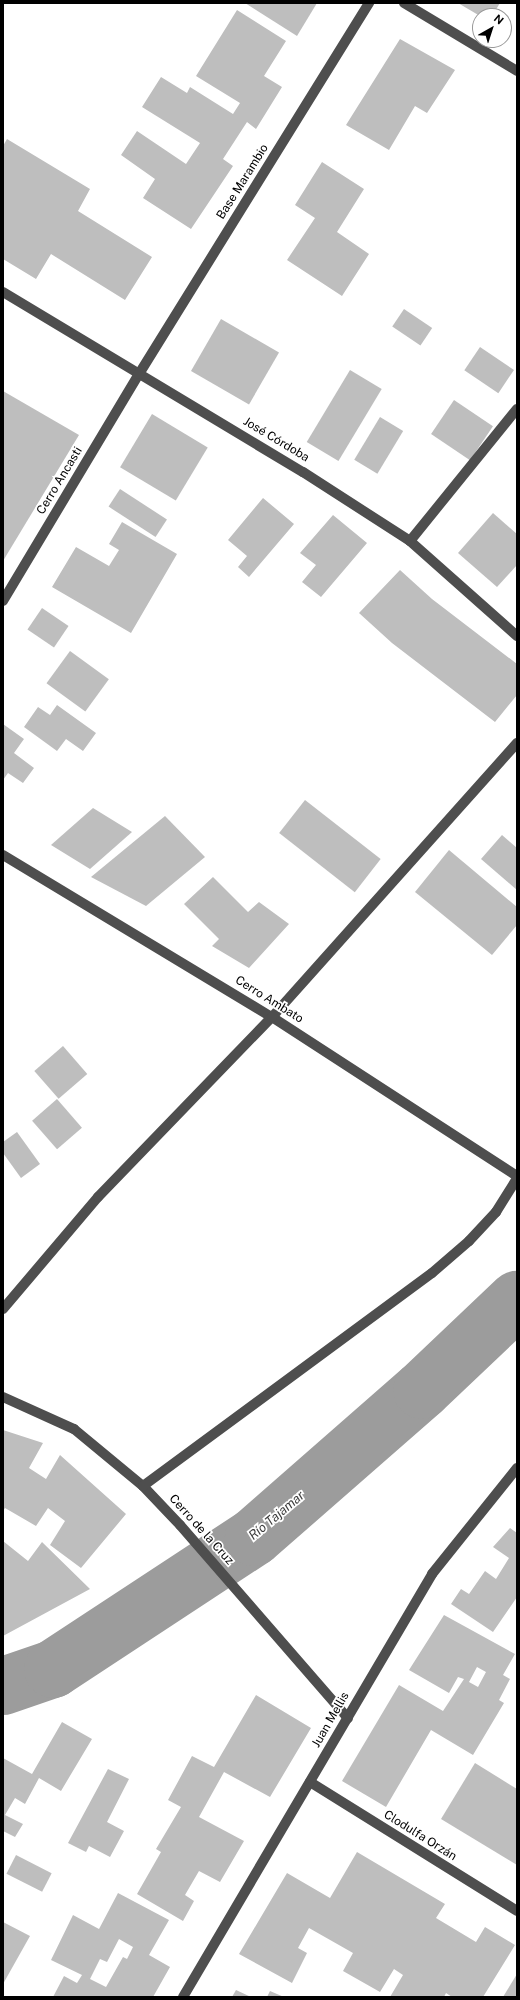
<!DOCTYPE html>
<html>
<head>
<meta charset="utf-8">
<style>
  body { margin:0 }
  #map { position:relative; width:520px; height:2000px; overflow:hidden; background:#fff; font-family:"Public Sans",sans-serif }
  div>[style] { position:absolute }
  .river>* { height:58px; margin:-29px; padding:0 29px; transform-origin:29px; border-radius:29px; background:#9c9c9c }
  .building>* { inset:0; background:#bebebe; transform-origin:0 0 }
  .minor>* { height:10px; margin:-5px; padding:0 5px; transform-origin:5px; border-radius:5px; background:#4e4e4e }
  span { translate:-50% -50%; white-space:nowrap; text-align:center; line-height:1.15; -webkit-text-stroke:3.5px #fff; paint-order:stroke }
  .street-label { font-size:12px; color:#000 }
  .water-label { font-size:13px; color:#3d3d3d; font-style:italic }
  .frame { position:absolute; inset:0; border:4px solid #000; pointer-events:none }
  .north { position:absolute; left:472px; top:8px; width:40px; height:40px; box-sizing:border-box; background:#fff; border:1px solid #999; border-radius:50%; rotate:39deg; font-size:11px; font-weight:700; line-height:16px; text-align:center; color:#000 }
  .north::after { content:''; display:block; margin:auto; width:14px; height:18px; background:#000; clip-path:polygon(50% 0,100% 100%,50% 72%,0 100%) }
</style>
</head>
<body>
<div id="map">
  <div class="river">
    <i style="left:3px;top:1686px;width:53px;rotate:-18.8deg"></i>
    <i style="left:53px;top:1669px;width:240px;rotate:-33.3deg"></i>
    <i style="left:254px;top:1537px;width:223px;rotate:-41.2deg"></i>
    <i style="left:422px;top:1390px;width:131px;rotate:-43.5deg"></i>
  </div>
  <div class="building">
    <i style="clip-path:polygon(245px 3px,317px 3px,297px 36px)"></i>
    <i style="clip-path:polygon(458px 3px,500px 3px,492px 16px,480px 16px)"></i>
    <i style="clip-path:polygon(237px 10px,286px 41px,264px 76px,282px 87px,256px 129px,247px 122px,223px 159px,233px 166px,191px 229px,143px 198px,155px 179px,121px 155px,137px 131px,186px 164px,200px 143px,142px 107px,161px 77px,187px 93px,190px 87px,233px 114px,240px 103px,196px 76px)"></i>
    <i style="clip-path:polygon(400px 39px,455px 70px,427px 113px,415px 106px,389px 150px,346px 125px)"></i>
    <i style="clip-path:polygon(7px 139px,90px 189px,78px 211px,152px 257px,125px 300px,51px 254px,36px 279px,3px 259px,3px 146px)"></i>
    <i style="clip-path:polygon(322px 162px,364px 189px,337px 232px,369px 254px,342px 296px,287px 260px,315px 218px,295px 205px)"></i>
    <i style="left:404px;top:309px;width:34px;height:21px;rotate:34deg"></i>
    <i style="left:221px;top:319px;width:67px;height:60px;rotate:30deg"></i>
    <i style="left:480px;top:347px;width:41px;height:28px;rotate:34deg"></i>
    <i style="left:350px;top:370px;width:37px;height:84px;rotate:31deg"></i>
    <i style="clip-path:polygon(3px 391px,79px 435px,3px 561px)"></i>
    <i style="left:454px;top:400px;width:47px;height:41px;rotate:34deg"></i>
    <i style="left:152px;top:414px;width:65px;height:62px;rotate:31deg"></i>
    <i style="left:380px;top:417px;width:27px;height:50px;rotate:31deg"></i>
    <i style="left:120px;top:489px;width:56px;height:21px;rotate:33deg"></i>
    <i style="clip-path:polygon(263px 498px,294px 524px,249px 577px,238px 567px,247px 556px,228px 540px)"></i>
    <i style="clip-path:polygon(493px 513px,517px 534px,517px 565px,497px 587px,458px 553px)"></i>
    <i style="clip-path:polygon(333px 515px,367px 543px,321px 597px,302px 582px,316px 565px,300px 553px)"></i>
    <i style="clip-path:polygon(122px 522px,177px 554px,131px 633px,52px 587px,76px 547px,109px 566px,119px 550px,109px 544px)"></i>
    <i style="clip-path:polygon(400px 570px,432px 599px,517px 664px,517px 695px,495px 722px,392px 643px,359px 613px)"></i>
    <i style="left:42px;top:608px;width:32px;height:26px;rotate:34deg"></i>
    <i style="left:70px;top:651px;width:48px;height:40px;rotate:36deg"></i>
    <i style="clip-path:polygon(57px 705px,96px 733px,83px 751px,66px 739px,57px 751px,24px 727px,38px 707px,50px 715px)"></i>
    <i style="clip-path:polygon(3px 724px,24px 739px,14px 753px,34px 768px,23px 783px,8px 773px,3px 780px)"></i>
    <i style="left:305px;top:800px;width:96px;height:42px;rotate:38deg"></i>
    <i style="clip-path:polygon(93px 808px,132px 832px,90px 869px,51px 845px)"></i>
    <i style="clip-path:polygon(165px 816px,205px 857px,146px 906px,91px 877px)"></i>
    <i style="clip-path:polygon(502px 835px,517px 848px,517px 890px,481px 859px)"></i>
    <i style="clip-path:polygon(449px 850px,517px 907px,517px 925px,492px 955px,415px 892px)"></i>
    <i style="clip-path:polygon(213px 877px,248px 912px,259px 902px,289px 924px,249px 968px,212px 946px,219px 939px,184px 904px)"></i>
    <i style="left:63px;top:1046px;width:37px;height:38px;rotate:49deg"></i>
    <i style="left:57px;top:1099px;width:38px;height:33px;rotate:49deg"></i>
    <i style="clip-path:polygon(17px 1132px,40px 1164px,21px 1178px,3px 1153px,3px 1142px)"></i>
    <i style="clip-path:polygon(3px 1430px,43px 1443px,29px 1468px,46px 1479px,60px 1455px,126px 1514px,81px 1568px,50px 1545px,65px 1521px,48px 1508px,36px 1526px,5px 1508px,3px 1511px)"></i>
    <i style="clip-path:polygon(510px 1528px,517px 1533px,517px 1597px,493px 1632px,451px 1604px,461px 1589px,469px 1594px,485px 1571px,496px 1579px,509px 1558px,493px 1547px)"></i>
    <i style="clip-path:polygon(3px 1541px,28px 1561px,42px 1542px,90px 1589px,3px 1636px)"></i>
    <i style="clip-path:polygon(evenodd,444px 1615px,515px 1654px,503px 1675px,510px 1679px,499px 1700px,504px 1703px,473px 1755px,431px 1730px,386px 1807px,342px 1781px,399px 1685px,443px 1711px,464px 1679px,458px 1677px,449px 1693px,409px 1670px,444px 1615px,477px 1667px,486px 1672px,478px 1687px,469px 1682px,477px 1667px)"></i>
    <i style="clip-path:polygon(256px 1695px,311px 1728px,270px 1797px,224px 1772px,199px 1817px,244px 1841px,220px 1882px,199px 1871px,185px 1895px,194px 1901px,183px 1921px,137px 1894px,161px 1852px,156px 1849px,181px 1807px,168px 1800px,192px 1756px,214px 1767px)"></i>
    <i style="clip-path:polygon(62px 1722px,92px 1739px,61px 1791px,39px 1778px,25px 1804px,15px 1798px,5px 1815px,23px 1824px,15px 1837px,3px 1831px,3px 1758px,32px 1774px)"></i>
    <i style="clip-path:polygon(475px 1763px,517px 1789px,517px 1865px,441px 1819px)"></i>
    <i style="clip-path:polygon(108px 1769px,129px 1779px,107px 1822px,124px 1831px,110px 1857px,89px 1846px,86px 1852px,68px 1843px)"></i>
    <i style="clip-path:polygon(357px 1852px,445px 1904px,436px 1918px,476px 1942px,485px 1927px,515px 1945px,483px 1997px,452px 1997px,446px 1993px,444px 1997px,390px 1997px,403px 1975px,394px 1969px,380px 1992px,343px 1971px,353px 1953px,309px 1928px,298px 1948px,307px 1953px,292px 1983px,239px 1954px,287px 1873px,330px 1898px)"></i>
    <i style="left:16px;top:1855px;width:40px;height:21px;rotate:27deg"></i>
    <i style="clip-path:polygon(evenodd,118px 1893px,169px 1920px,149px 1955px,170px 1967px,153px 1997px,53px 1997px,64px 1976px,77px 1983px,82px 1975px,51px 1960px,73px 1915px,99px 1929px,118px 1893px,119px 1939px,133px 1947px,127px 1959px,123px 1957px,106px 1987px,90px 1979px,100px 1959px,107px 1962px,119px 1939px)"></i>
    <i style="clip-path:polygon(3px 1922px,30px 1936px,3px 1984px)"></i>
    <i style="clip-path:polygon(517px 1974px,517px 1997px,503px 1997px)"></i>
    <i style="clip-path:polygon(236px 1990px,251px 1997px,232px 1997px)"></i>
    <i style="clip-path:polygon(270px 1991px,284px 1997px,267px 1997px)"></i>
  </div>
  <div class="minor">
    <i style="left:404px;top:3px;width:132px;rotate:31deg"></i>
    <i style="left:3px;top:292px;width:350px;rotate:31deg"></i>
    <i style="left:303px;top:472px;width:127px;rotate:32.8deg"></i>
    <i style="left:410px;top:541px;width:143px;rotate:41.6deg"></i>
    <i style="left:410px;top:541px;width:170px;rotate:-51deg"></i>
    <i style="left:3px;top:601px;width:265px;rotate:-59.1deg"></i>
    <i style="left:139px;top:374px;width:437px;rotate:-58.2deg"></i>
    <i style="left:3px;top:855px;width:314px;rotate:31.1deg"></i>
    <i style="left:272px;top:1017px;width:292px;rotate:33deg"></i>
    <i style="left:3px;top:1309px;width:147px;rotate:-49.7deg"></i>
    <i style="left:98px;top:1197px;width:250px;rotate:-46deg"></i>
    <i style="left:272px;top:1017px;width:368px;rotate:-48.2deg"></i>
    <i style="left:3px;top:1397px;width:78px;rotate:24.3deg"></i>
    <i style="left:74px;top:1429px;width:89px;rotate:39.6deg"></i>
    <i style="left:143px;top:1486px;width:54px;rotate:46.5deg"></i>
    <i style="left:180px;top:1525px;width:256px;rotate:49deg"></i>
    <i style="left:143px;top:1486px;width:359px;rotate:-36.4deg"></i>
    <i style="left:432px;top:1273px;width:49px;rotate:-40.9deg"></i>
    <i style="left:469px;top:1241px;width:40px;rotate:-47deg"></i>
    <i style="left:496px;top:1212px;width:40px;rotate:-58deg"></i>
    <i style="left:310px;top:1782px;width:244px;rotate:31.9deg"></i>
    <i style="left:183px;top:1997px;width:491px;rotate:-59.5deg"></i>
    <i style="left:432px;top:1574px;width:136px;rotate:-51.3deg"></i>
  </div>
  <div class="street-label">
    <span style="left:243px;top:182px;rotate:-58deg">Base Marambio</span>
    <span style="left:276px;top:440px;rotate:31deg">José Córdoba</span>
    <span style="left:60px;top:481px;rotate:-59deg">Cerro Ancasti</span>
    <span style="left:269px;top:1000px;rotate:32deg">Cerro Ambato</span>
    <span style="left:201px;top:1530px;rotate:48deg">Cerro de la Cruz</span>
    <span style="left:331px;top:1720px;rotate:-60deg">Juan Mellis</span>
    <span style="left:420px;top:1836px;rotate:32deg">Clodulfa Orzán</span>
  </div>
  <div class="water-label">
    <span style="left:277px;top:1516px;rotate:-40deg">Río Tajamar</span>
  </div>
  <div class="frame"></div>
  <div class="north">N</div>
</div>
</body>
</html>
